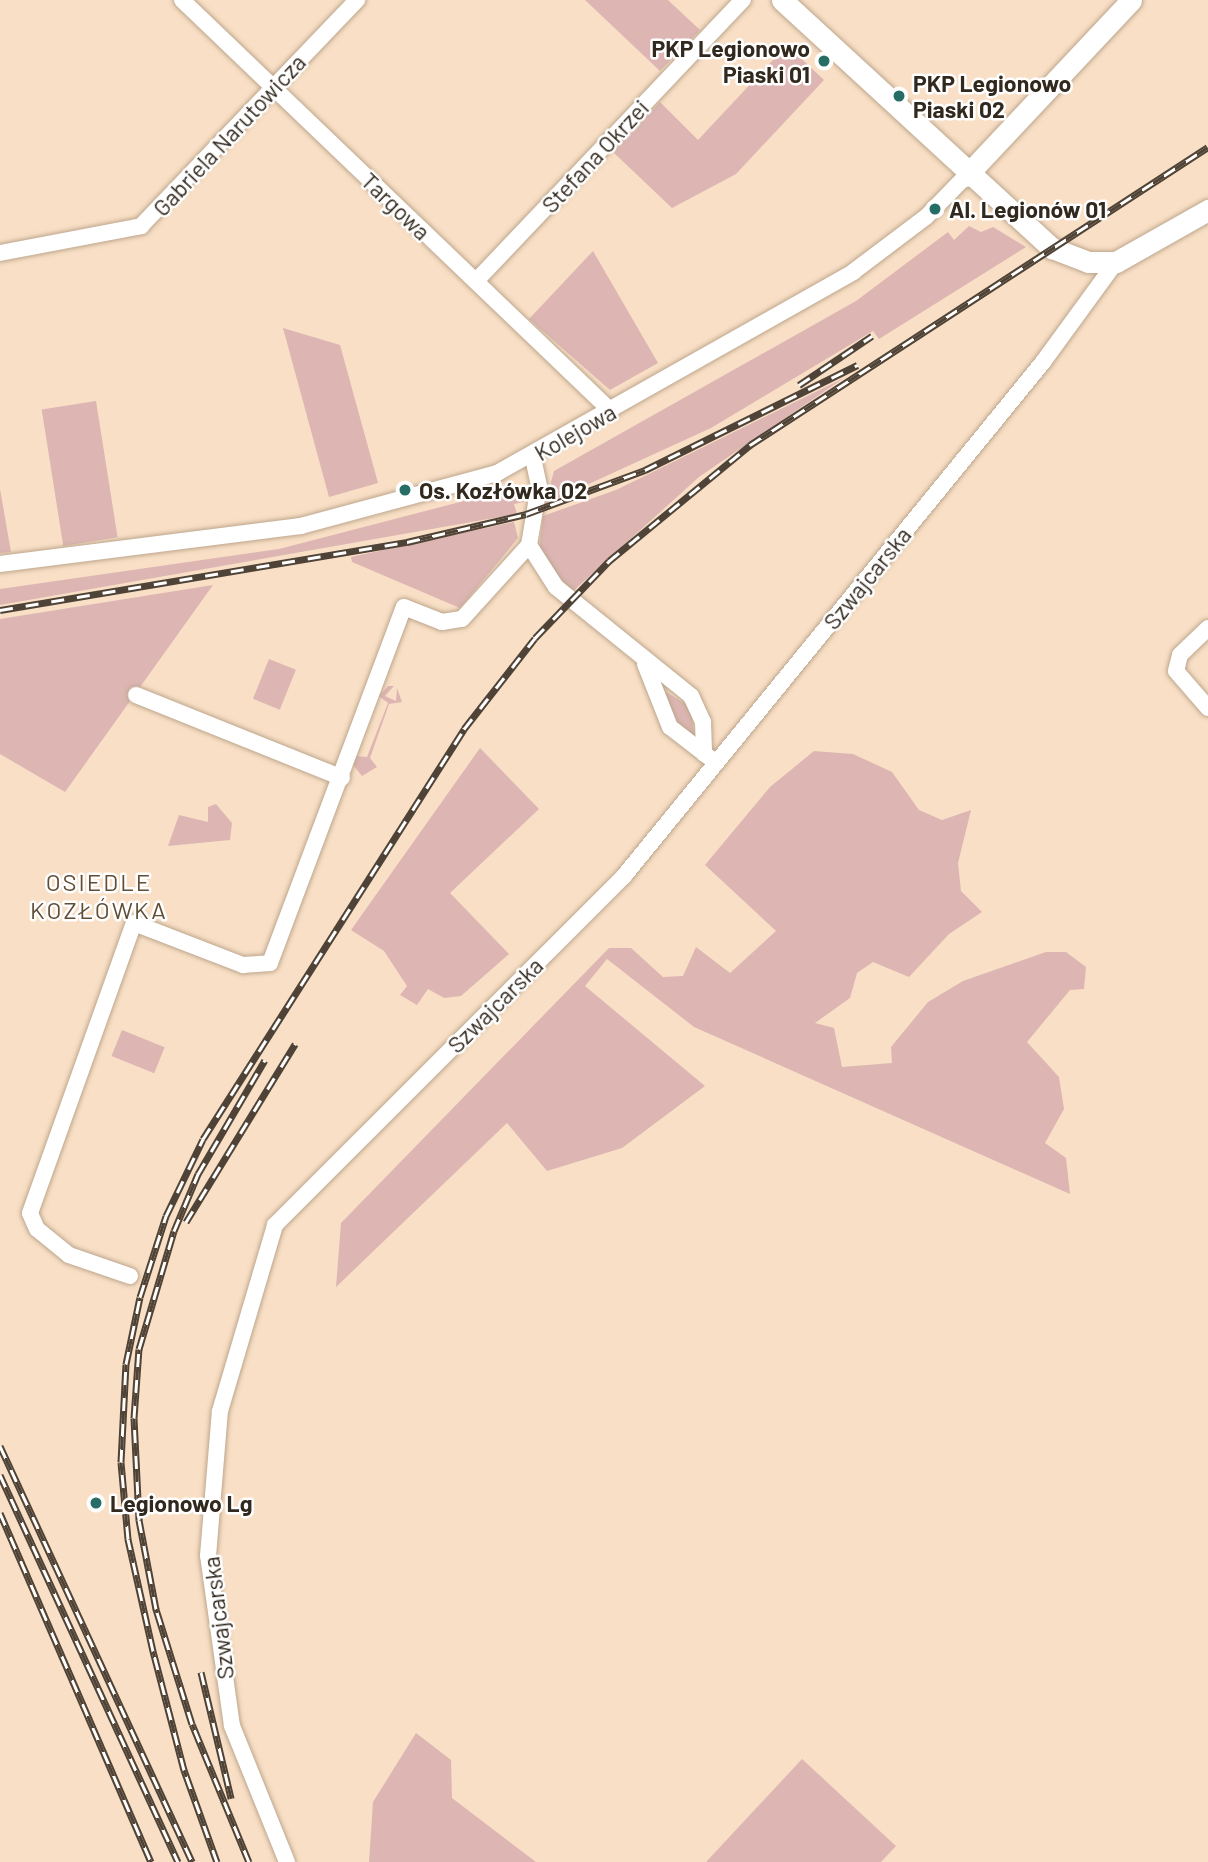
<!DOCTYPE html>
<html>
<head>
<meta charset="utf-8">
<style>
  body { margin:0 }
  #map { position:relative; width:1208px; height:1862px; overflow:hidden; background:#f8dfc5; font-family:Barlow,sans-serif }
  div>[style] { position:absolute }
  .green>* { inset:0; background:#ddb6b4; transform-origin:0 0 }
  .roads { filter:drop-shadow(0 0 2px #bda68d) drop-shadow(0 0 2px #bda68d) }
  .street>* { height:16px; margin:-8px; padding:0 8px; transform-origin:8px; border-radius:8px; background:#fff }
  .secondary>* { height:21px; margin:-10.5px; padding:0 10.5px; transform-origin:10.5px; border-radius:10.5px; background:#fff }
  .rail>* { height:7px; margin-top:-3.5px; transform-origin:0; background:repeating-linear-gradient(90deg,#fff 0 13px,#4e4336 0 26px); box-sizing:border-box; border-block:2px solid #4e4336 }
  .dots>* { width:19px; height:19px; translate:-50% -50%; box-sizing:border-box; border:4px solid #fff; border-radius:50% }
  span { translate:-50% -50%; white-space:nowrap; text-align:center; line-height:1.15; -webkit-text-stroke:5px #fff; paint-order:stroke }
  .poi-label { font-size:23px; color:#31281e; font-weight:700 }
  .right { translate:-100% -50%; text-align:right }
  .left { translate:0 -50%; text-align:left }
  .street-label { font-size:23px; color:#31281e }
  .neighbourhood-label { font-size:24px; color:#624d36; letter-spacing:2px }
</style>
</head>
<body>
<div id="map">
  <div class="green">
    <i style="clip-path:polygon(585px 0,668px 0,700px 30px,660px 71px)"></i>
    <i style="clip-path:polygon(787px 45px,824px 80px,736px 174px,672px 208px,613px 152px,660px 102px,698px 140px)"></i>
    <i style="clip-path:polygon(969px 226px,981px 232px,993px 227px,1026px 247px,879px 339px,873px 331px,711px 428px,545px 504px,554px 471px,856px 301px,948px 232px,954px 240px)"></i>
    <i style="clip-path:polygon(593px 251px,658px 363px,610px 390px,529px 319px)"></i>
    <i style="clip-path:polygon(283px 328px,340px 345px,378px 483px,329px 497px)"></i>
    <i style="clip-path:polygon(844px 378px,699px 477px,572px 592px,539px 553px,543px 516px,616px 490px)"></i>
    <i style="left:96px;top:401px;width:138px;height:55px;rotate:81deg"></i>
    <i style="clip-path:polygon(0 489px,11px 552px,0 553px)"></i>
    <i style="clip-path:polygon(510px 489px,523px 493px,524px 502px,514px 504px,517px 514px,0 605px,0 589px,279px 549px)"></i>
    <i style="clip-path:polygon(514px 522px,518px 538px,460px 608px,352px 562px,351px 557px)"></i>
    <i style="clip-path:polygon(213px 585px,65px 792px,0 754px,0 619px)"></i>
    <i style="left:269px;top:659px;width:29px;height:43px;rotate:22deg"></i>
    <i style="clip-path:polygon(388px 686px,394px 686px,385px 696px,396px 701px,397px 688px,402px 702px,389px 704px,370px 758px,377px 767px,362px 776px,353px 765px,356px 756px,367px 757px,388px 703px,379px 696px)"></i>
    <i style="clip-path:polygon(661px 689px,691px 707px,695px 745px,680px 730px)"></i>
    <i style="clip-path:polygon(480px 748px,539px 809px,450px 893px,509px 954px,461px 996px,444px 998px,428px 989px,417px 1005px,400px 995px,407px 986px,384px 951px,351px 930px)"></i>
    <i style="clip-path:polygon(814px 751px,853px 754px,892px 772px,919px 810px,942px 820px,971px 810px,958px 863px,961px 891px,982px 912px,949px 934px,909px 977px,873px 962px,857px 973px,850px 998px,815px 1023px,834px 1028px,842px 1067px,892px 1063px,891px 1047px,928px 1002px,963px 981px,1046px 952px,1066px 952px,1086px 967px,1084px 989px,1070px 990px,1027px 1042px,1059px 1077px,1064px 1109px,1045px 1143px,1066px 1158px,1070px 1194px,694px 1027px,607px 959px,585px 986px,705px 1086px,622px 1148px,547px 1171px,507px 1123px,336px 1287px,341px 1223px,609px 948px,631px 948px,663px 977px,683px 976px,696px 947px,730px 973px,776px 931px,705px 865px,770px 787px)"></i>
    <i style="clip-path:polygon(216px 804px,232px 823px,230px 840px,168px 846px,179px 815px,208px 822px,208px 807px)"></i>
    <i style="left:122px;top:1030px;width:46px;height:28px;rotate:22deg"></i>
    <i style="clip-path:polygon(416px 1733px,451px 1760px,452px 1798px,536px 1862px,369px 1862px,373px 1802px)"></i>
    <i style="clip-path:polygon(802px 1759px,896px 1846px,881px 1862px,706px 1862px)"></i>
  </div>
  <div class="roads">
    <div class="street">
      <i style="left:182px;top:0;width:594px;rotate:43.77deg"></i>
      <i style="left:0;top:253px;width:144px;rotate:-10.8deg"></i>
      <i style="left:141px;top:226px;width:313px;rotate:-46.3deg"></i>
      <i style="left:476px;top:281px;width:388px;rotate:-46.5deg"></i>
      <i style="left:529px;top:545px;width:50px;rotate:57.3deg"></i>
      <i style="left:556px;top:587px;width:174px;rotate:38.9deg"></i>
      <i style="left:691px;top:696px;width:29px;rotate:65deg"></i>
      <i style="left:703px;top:722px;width:32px;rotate:88deg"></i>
      <i style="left:0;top:564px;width:303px;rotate:-7.2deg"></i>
      <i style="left:301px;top:526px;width:203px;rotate:-15.1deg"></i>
      <i style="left:497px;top:473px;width:409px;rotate:-29.4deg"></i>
      <i style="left:853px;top:272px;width:91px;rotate:-37deg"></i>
      <i style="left:926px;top:217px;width:57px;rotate:-45.7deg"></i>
      <i style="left:1208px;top:628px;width:39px;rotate:136deg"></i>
      <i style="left:1180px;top:655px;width:16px;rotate:104deg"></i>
      <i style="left:1176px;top:671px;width:49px;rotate:49.1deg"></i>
      <i style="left:645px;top:664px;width:68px;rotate:68.4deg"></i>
      <i style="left:670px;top:727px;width:51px;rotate:37.8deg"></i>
      <i style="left:136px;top:695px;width:222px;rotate:21.9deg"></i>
      <i style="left:130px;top:1276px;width:65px;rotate:-161deg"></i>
      <i style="left:69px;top:1255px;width:41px;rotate:-140.9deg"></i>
      <i style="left:37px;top:1229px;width:17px;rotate:-114deg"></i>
      <i style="left:30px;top:1213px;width:308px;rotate:-70.3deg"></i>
      <i style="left:134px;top:923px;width:117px;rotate:21.1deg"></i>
      <i style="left:243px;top:965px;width:27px;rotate:-4deg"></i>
      <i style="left:270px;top:963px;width:380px;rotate:-69.4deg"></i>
      <i style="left:404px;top:607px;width:41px;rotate:21.5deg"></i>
      <i style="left:442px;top:622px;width:20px;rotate:-9deg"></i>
      <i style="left:462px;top:619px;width:100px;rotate:-47.8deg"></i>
      <i style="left:529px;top:545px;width:60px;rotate:-80.4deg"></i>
      <i style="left:539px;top:486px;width:30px;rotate:-102deg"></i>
      <i style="left:287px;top:1862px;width:147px;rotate:-112deg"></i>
      <i style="left:232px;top:1726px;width:172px;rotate:-98deg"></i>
      <i style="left:208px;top:1556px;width:145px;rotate:-85.3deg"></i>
      <i style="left:220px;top:1411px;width:194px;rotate:-73.5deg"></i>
      <i style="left:275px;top:1225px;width:494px;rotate:-45deg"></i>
      <i style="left:624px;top:876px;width:663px;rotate:-50.81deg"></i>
      <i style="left:1043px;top:362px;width:124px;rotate:-53.9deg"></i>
    </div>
    <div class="secondary">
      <i style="left:782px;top:0;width:367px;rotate:42.6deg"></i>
      <i style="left:1052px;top:248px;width:39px;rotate:21deg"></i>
      <i style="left:1088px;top:262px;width:28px"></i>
      <i style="left:1116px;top:262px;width:106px;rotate:-29.5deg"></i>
      <i style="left:966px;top:176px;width:241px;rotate:-46.8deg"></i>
    </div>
  </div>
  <div class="rail">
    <i style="left:799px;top:385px;width:88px;rotate:-33.9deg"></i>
    <i style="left:0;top:610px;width:413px;rotate:-9.5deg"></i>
    <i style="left:407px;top:542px;width:122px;rotate:-13.2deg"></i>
    <i style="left:526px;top:514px;width:127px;rotate:-20.3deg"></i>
    <i style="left:645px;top:470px;width:237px;rotate:-26.3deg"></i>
    <i style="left:186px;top:1222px;width:209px;rotate:-58.5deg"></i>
    <i style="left:0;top:1446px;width:458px;rotate:65.2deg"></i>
    <i style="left:0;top:1475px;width:426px;rotate:65.3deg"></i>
    <i style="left:0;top:1513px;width:380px;rotate:66.6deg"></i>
    <i style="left:201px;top:1672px;width:130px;rotate:76.6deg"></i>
    <i style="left:217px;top:1862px;width:98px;rotate:-109.7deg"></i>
    <i style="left:184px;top:1770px;width:123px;rotate:-104.6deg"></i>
    <i style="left:153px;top:1651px;width:115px;rotate:-102.6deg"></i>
    <i style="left:128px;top:1539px;width:77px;rotate:-95.2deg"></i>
    <i style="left:121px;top:1462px;width:98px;rotate:-87.1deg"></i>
    <i style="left:126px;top:1364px;width:68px;rotate:-78.2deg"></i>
    <i style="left:140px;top:1297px;width:85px;rotate:-72.2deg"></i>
    <i style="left:166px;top:1216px;width:85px;rotate:-64.3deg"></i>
    <i style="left:203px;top:1139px;width:486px;rotate:-57.5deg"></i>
    <i style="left:464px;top:729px;width:115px;rotate:-52deg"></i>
    <i style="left:535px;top:638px;width:107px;rotate:-46.1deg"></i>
    <i style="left:609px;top:561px;width:183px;rotate:-39.4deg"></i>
    <i style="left:750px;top:445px;width:546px;rotate:-33.05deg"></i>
    <i style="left:249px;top:1862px;width:149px;rotate:-112.4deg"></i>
    <i style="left:192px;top:1724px;width:121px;rotate:-107.4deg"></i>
    <i style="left:156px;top:1609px;width:91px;rotate:-100.8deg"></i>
    <i style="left:139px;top:1520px;width:102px;rotate:-92.8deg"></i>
    <i style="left:134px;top:1418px;width:69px;rotate:-85.9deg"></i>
    <i style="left:139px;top:1349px;width:123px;rotate:-73.5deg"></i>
    <i style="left:174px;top:1231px;width:62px;rotate:-67.2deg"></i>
    <i style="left:198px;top:1174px;width:132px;rotate:-59.6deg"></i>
  </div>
  <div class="dots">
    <i style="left:824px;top:61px;background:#256d65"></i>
    <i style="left:899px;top:96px;background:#256d65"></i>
    <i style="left:935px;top:209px;background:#256d65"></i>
    <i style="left:405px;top:490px;background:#256d65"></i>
    <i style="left:96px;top:1503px;background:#256d65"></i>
  </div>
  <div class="poi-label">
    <span class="right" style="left:810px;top:61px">PKP Legionowo<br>Piaski 01</span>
    <span class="left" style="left:913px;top:96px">PKP Legionowo<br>Piaski 02</span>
    <span class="left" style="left:949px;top:209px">Al. Legionów 01</span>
    <span class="left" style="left:419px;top:490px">Os. Kozłówka 02</span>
    <span class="left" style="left:110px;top:1503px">Legionowo Lg</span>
  </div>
  <div class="street-label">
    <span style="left:229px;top:135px;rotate:-47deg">Gabriela Narutowicza</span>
    <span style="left:595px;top:156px;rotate:-47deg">Stefana Okrzei</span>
    <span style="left:396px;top:206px;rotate:44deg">Targowa</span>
    <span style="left:575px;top:432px;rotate:-30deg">Kolejowa</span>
    <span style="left:867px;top:578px;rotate:-51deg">Szwajcarska</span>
    <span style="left:495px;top:1005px;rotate:-45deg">Szwajcarska</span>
    <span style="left:218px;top:1618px;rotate:-97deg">Szwajcarska</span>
  </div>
  <div class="neighbourhood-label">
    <span style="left:99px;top:896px">OSIEDLE<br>KOZŁÓWKA</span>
  </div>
</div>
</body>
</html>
